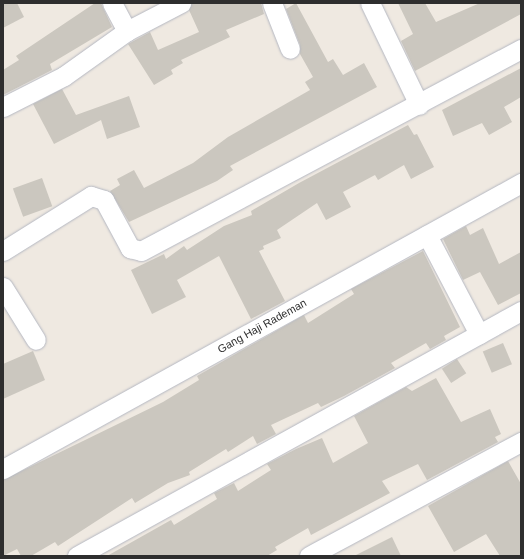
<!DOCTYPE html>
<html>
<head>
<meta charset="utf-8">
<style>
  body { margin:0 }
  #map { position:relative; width:524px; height:559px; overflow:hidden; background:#efe9e1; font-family:Arial,sans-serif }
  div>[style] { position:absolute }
  .building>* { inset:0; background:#cbc7bf; transform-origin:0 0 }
  .roads { filter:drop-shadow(0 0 1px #b4b7c1) drop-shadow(0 0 1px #b4b7c1) }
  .minor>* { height:19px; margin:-9.5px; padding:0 9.5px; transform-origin:9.5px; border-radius:9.5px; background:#fff }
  span { translate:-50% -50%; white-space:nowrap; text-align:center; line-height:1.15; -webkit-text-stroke:3px #fff; paint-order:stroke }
  .street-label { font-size:11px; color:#2e2e2e }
  .frame { position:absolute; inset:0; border:4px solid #2e2e2e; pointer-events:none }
</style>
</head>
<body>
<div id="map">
  <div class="building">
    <i style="clip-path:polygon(3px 3px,17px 3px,24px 17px,3px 28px)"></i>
    <i style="clip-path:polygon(95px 3px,101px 3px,112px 27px,50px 64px,52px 70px,3px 95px,3px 70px,19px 60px,16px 56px)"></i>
    <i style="clip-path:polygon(192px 3px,261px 3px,264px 14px,226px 30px,230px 37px,181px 60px,183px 63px,171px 70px,173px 74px,154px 85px,128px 44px,150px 32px,158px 50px,199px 32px,189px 10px)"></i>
    <i style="clip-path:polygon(296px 3px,328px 62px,333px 59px,343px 75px,364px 63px,377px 87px,230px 166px,233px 170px,217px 181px,129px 222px,110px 191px,120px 185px,117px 179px,134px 170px,144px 188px,193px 163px,228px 137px,310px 90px,305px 82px,313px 77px,300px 54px,300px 45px,286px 9px)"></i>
    <i style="clip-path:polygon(398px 3px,425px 3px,436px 22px,480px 3px,521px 3px,521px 14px,415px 71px,401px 41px,413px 34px)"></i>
    <i style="clip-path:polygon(521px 68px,521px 97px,504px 107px,512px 122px,489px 135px,482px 123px,453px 136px,442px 110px)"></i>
    <i style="clip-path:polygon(62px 89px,76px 115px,129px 96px,140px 127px,107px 139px,101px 120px,54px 144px,33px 104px)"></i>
    <i style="clip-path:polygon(408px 125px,414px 135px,417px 134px,434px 167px,411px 179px,404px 165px,378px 180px,375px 175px,343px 192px,351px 207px,326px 220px,317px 203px,277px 230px,281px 238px,263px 246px,264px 249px,259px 251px,285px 301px,251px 319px,219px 256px,177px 280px,186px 297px,152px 314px,131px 270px,164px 254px,166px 259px,184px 246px,187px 250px,224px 226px,252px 215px,251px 211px,299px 183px)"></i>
    <i style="left:42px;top:178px;width:30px;height:31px;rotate:70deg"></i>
    <i style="clip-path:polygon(466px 226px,470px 235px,483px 228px,499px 264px,521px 252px,521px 293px,498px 305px,480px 272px,463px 280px,443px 239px)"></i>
    <i style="clip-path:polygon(423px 251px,460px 327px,444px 336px,446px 340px,430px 349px,426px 343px,391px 363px,395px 368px,344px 396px,321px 407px,318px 403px,271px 425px,276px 434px,257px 444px,253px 436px,228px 452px,226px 449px,189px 472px,190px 475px,168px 483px,135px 503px,132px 498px,58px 546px,55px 542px,31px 556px,21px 556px,17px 549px,3px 556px,3px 480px,163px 402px,199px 380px,197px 376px,304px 315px,308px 323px,354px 294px,351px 289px)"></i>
    <i style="left:503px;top:343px;width:23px;height:22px;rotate:67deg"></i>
    <i style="clip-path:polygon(33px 351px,45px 380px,3px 399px,3px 364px)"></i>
    <i style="left:457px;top:359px;width:17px;height:18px;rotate:57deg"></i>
    <i style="clip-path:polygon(436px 378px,461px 422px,490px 409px,501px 434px,495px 437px,498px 442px,427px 480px,418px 464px,382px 481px,390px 493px,311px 535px,308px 528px,275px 547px,277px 550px,267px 556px,107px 556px,171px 520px,174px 525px,217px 499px,214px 493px,234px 483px,238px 491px,271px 470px,267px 464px,296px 449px,322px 438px,333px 463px,368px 443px,354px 416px,406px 387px,412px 391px)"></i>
    <i style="clip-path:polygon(508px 461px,521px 484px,521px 556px,500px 556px,486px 534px,454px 552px,428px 506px)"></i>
    <i style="clip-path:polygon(392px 537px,401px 556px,354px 556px)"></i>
  </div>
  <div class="roads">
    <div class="minor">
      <i style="left:112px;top:3px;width:32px;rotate:62deg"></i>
      <i style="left:127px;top:31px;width:61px;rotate:-27.4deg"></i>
      <i style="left:272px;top:3px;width:49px;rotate:68.6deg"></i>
      <i style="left:370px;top:3px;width:113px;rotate:64.3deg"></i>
      <i style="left:3px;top:107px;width:68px;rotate:-26.9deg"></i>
      <i style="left:64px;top:76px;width:77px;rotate:-35.5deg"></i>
      <i style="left:427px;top:235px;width:112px;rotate:62.3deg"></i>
      <i style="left:3px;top:251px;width:104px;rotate:-32deg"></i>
      <i style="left:91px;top:196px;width:14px;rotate:17deg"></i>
      <i style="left:104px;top:200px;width:55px;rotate:61.6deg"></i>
      <i style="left:130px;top:248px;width:11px;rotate:15deg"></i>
      <i style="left:141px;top:251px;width:430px;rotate:-28deg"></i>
      <i style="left:3px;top:287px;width:62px;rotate:58.1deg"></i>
      <i style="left:3px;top:469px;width:592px;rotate:-28.9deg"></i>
      <i style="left:77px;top:556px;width:507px;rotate:-28.89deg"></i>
      <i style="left:309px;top:556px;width:241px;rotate:-28.3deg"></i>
    </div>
  </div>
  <div class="street-label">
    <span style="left:262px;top:326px;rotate:-29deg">Gang Haji Rademan</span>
  </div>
  <div class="frame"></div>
</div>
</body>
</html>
